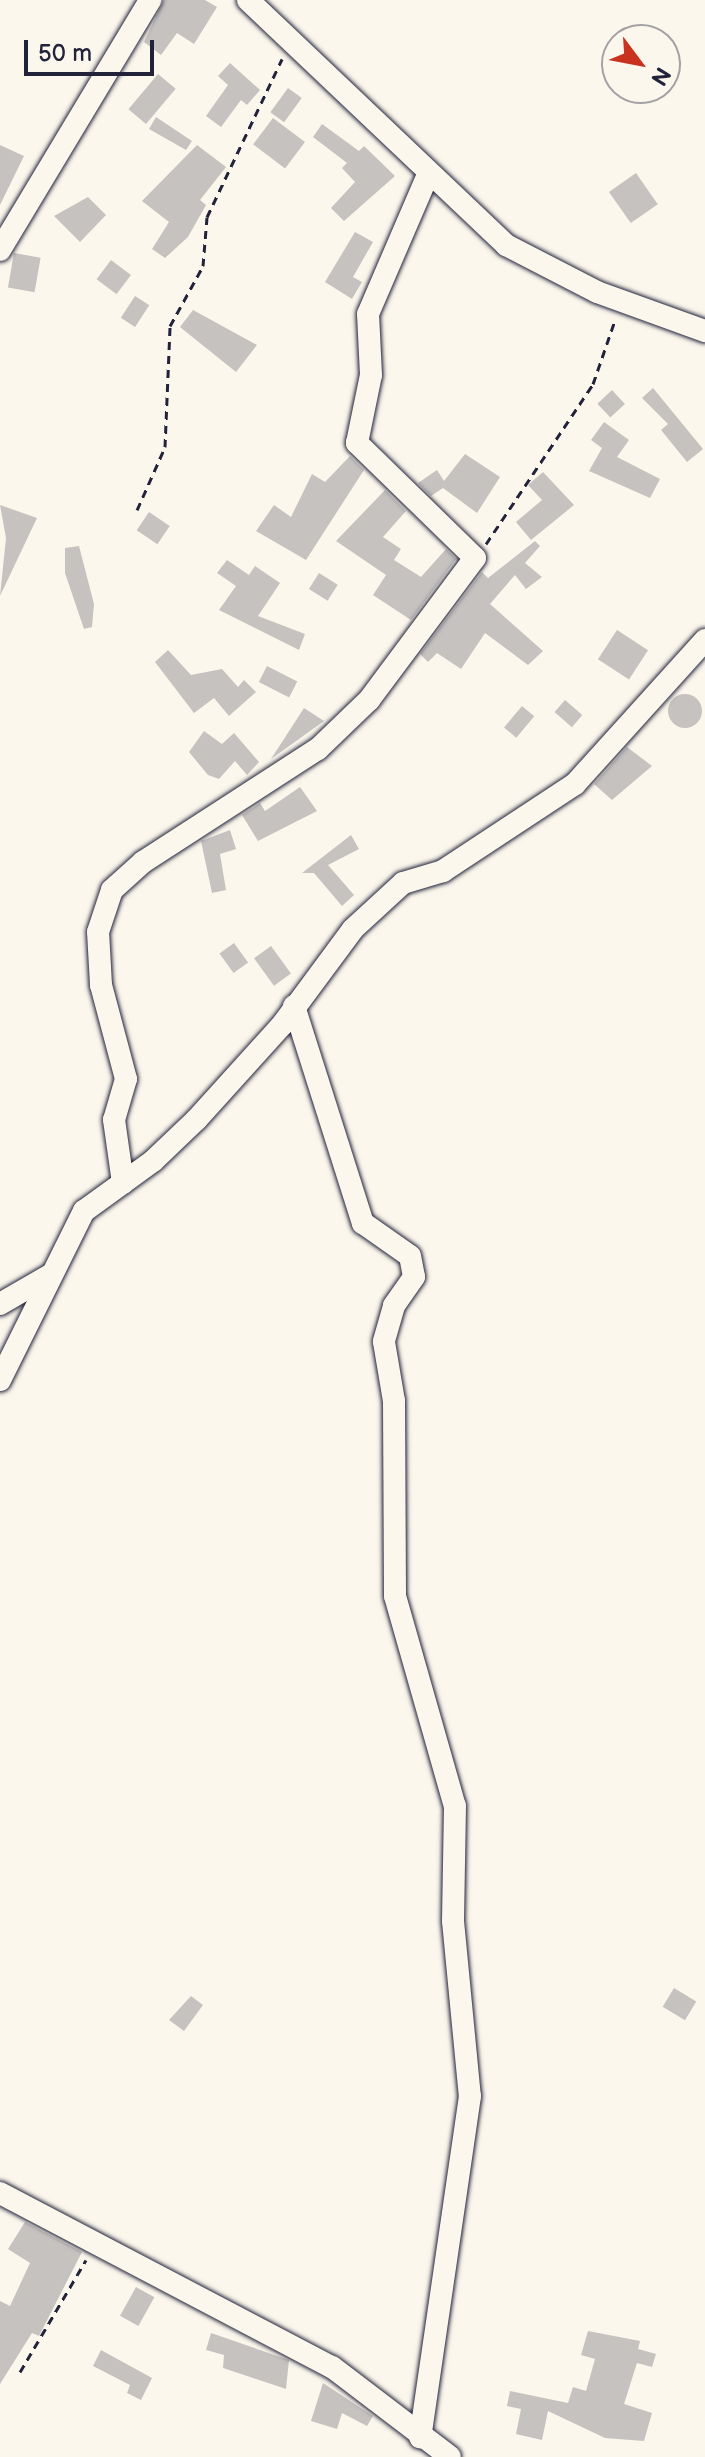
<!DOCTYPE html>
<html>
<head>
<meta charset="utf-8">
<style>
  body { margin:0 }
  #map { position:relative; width:705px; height:2457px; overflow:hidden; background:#fbf7ec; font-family:"Balsamiq Sans",sans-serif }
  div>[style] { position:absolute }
  .building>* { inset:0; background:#c6c2c0; transform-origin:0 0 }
  .round { border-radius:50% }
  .path>* { height:3px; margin-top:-1.5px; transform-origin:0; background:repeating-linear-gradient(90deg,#22223b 0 8px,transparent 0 14px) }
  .roads { filter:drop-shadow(0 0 2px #22223b) drop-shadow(0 0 2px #22223b) }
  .minor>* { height:22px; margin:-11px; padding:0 11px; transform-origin:11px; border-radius:11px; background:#fbf7ec }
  span { translate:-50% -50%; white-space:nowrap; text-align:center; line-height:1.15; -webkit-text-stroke:6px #fbf7ec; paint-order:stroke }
  .north { position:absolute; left:601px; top:24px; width:80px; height:80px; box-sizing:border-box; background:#fbf7ec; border:2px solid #a4a2a5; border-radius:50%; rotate:122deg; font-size:22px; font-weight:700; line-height:32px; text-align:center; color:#22223b }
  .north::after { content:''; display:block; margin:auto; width:28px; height:36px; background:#c8321e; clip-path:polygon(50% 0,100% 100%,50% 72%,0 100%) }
  .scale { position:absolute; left:24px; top:40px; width:130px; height:36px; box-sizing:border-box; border:4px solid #22223b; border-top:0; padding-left:10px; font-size:24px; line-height:28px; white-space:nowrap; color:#22223b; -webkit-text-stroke:6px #fbf7ec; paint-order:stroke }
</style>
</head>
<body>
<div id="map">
  <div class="building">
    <i style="clip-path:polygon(164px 0,205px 0,217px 7px,194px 44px,177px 33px,161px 55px,144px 42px)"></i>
    <i style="clip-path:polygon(230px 63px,260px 90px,247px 105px,241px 100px,221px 127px,206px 116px,228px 85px,218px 76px)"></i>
    <i style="left:158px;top:74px;width:23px;height:46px;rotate:40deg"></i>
    <i style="left:288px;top:88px;width:17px;height:30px;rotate:36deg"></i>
    <i style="clip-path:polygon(156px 117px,192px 141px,186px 150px,149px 129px)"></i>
    <i style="left:273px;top:118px;width:40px;height:33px;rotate:37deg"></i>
    <i style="clip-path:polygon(322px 124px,359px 151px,364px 146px,395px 176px,344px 221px,331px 208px,355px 182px,342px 168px,347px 163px,313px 137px)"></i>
    <i style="clip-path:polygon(0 145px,24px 156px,0 205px)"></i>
    <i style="clip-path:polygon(197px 145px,226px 167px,200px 200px,206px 205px,188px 237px,165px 258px,152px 249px,169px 222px,142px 201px)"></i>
    <i style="left:636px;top:173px;width:38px;height:33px;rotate:55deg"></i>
    <i style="clip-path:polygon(88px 197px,106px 215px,80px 242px,54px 216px)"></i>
    <i style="clip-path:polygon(355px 232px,373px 242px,353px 277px,362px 282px,352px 299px,325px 282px)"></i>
    <i style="left:14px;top:253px;width:27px;height:35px;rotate:10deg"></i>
    <i style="left:111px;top:260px;width:25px;height:24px;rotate:37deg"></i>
    <i style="left:135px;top:296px;width:17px;height:26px;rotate:33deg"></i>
    <i style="clip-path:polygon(193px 310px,257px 345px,236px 372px,180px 327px)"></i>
    <i style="clip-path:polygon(653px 388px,703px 449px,687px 462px,661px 430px,668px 424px,642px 398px)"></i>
    <i style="left:612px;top:390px;width:19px;height:20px;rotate:47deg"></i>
    <i style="clip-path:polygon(604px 422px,629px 440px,617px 457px,660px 479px,650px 498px,589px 471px,602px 448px,591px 440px)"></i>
    <i style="clip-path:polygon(465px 454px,500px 477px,477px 513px,443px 488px,431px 496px,418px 483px,437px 470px,444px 481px)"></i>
    <i style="clip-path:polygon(350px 456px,364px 470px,306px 560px,256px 531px,274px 505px,291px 517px,312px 474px,325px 482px)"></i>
    <i style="clip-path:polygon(543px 472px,574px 505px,531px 540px,516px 522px,542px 500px,528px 485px)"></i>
    <i style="clip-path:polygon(385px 490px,406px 511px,383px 537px,401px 549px,394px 560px,421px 577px,446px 549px,456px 559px,411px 620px,373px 595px,386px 575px,336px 541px)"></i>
    <i style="clip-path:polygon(0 505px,37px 518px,0 596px,6px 538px)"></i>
    <i style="left:149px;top:512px;width:25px;height:22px;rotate:34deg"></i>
    <i style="clip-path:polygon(535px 541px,540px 546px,525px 563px,542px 577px,526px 589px,515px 575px,490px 604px,543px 651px,528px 665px,485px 633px,461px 669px,437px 653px,428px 662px,420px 654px,482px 572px,488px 578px)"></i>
    <i style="clip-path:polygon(79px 546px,94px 604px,92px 627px,84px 629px,65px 573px,65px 548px)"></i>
    <i style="clip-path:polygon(227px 560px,249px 575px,255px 566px,280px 583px,258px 616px,305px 634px,299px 650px,219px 610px,236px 586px,217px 573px)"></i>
    <i style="left:319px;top:573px;width:22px;height:19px;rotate:32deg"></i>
    <i style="left:617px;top:630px;width:37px;height:35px;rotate:33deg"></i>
    <i style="clip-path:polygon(168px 650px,191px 675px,222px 669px,238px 687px,244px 680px,256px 692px,229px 716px,214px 698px,194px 713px,155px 662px)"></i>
    <i style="left:267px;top:666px;width:34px;height:18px;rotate:27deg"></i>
    <i class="round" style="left:668px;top:694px;width:34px;height:34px"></i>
    <i style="left:565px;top:700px;width:23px;height:16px;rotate:41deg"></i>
    <i style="left:522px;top:706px;width:16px;height:28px;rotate:40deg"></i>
    <i style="clip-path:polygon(304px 708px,324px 721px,271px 759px)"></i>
    <i style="clip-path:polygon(204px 731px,222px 744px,234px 733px,259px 762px,247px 775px,235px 761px,219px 779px,208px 775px,189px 752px)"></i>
    <i style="clip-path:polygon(627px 747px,652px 766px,612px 800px,594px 784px)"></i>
    <i style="clip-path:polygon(300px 787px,317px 811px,258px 841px,242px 815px,260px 803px,265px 811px)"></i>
    <i style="clip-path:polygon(230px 830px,236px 849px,220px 854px,226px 890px,212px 893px,201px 841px)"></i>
    <i style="clip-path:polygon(351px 835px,359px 849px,328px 865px,354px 895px,342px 906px,314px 873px,302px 873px)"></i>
    <i style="left:234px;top:943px;width:24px;height:18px;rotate:54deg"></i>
    <i style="left:271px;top:946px;width:34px;height:21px;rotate:54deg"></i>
    <i style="left:674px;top:1988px;width:26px;height:22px;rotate:31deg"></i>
    <i style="clip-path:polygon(191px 1996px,203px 2005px,184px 2031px,169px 2020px)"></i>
    <i style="clip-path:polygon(25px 2222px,82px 2252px,39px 2336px,32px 2333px,0 2384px,0 2301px,10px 2306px,30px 2263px,8px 2249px)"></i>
    <i style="left:136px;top:2287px;width:21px;height:33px;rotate:29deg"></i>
    <i style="clip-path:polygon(588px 2331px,640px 2341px,638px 2349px,656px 2354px,652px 2367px,637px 2363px,624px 2404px,652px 2413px,644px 2441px,605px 2438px,548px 2411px,542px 2440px,516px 2434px,521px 2409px,507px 2406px,510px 2391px,568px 2403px,573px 2387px,586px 2391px,595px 2359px,581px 2355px)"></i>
    <i style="clip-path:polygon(211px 2333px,289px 2360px,286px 2389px,223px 2368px,224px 2355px,206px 2350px)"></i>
    <i style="clip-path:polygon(101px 2350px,152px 2378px,141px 2400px,127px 2393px,130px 2385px,93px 2366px)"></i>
    <i style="clip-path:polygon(323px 2383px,373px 2416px,367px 2426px,342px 2413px,337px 2429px,311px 2421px)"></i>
  </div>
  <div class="path">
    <i style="left:137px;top:510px;width:69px;rotate:-66deg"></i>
    <i style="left:165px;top:447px;width:121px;rotate:-87.6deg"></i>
    <i style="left:170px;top:326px;width:68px;rotate:-61.2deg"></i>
    <i style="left:203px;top:266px;width:49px;rotate:-85.3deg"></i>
    <i style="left:207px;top:217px;width:175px;rotate:-64.6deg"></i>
    <i style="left:486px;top:544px;width:192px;rotate:-56.2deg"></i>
    <i style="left:593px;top:384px;width:68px;rotate:-71deg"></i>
    <i style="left:20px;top:2372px;width:130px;rotate:-59.5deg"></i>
  </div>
  <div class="roads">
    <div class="minor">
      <i style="left:248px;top:0;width:356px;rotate:43.5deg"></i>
      <i style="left:506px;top:245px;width:102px;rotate:27.3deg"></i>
      <i style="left:597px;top:292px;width:115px;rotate:19.9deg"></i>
      <i style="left:0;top:250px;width:292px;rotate:-59deg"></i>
      <i style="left:294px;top:1006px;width:228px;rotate:72.4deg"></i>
      <i style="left:363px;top:1223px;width:57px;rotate:35.1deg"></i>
      <i style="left:410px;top:1256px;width:21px;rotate:79deg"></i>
      <i style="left:414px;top:1277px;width:35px;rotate:125deg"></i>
      <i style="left:394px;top:1306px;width:37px;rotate:106deg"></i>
      <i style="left:384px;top:1342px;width:60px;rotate:80.4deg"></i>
      <i style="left:394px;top:1401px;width:195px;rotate:89.7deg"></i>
      <i style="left:395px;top:1596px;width:218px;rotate:74.1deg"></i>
      <i style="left:455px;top:1806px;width:115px;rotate:91deg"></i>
      <i style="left:453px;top:1921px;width:176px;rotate:84.5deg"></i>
      <i style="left:470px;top:2096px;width:345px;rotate:98.3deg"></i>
      <i style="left:123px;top:1183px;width:64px;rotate:-98.1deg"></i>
      <i style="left:114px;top:1120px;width:43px;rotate:-73.7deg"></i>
      <i style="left:126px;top:1079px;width:97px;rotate:-104.9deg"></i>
      <i style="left:101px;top:985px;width:53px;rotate:-93.2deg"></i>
      <i style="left:98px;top:932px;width:44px;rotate:-71.6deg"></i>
      <i style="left:112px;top:890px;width:42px;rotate:-42.1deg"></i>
      <i style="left:143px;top:862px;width:208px;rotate:-32.9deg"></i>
      <i style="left:318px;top:749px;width:71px;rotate:-43.9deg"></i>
      <i style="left:369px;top:700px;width:177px;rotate:-53.3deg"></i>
      <i style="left:475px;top:558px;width:165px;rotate:-135.7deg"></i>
      <i style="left:357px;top:443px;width:69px;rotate:-78.4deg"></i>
      <i style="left:371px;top:375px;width:61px;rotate:-92.8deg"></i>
      <i style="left:368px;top:314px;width:149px;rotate:-66.7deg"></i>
      <i style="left:0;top:1304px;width:58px;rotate:-30.1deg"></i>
      <i style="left:0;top:1380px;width:189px;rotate:-63.6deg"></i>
      <i style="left:84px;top:1211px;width:85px;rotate:-35.9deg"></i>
      <i style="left:153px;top:1161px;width:61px;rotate:-43.7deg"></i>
      <i style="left:197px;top:1119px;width:127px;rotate:-47.9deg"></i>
      <i style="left:282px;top:1025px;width:119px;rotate:-53.5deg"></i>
      <i style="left:353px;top:929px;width:68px;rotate:-42.6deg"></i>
      <i style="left:403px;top:883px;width:42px;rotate:-16.7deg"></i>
      <i style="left:443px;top:871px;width:158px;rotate:-33.4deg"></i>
      <i style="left:575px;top:784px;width:194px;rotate:-47.9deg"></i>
      <i style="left:0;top:2193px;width:375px;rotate:27.7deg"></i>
      <i style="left:332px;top:2367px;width:148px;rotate:37.3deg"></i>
    </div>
  </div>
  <div class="north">N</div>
  <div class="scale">50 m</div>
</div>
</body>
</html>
